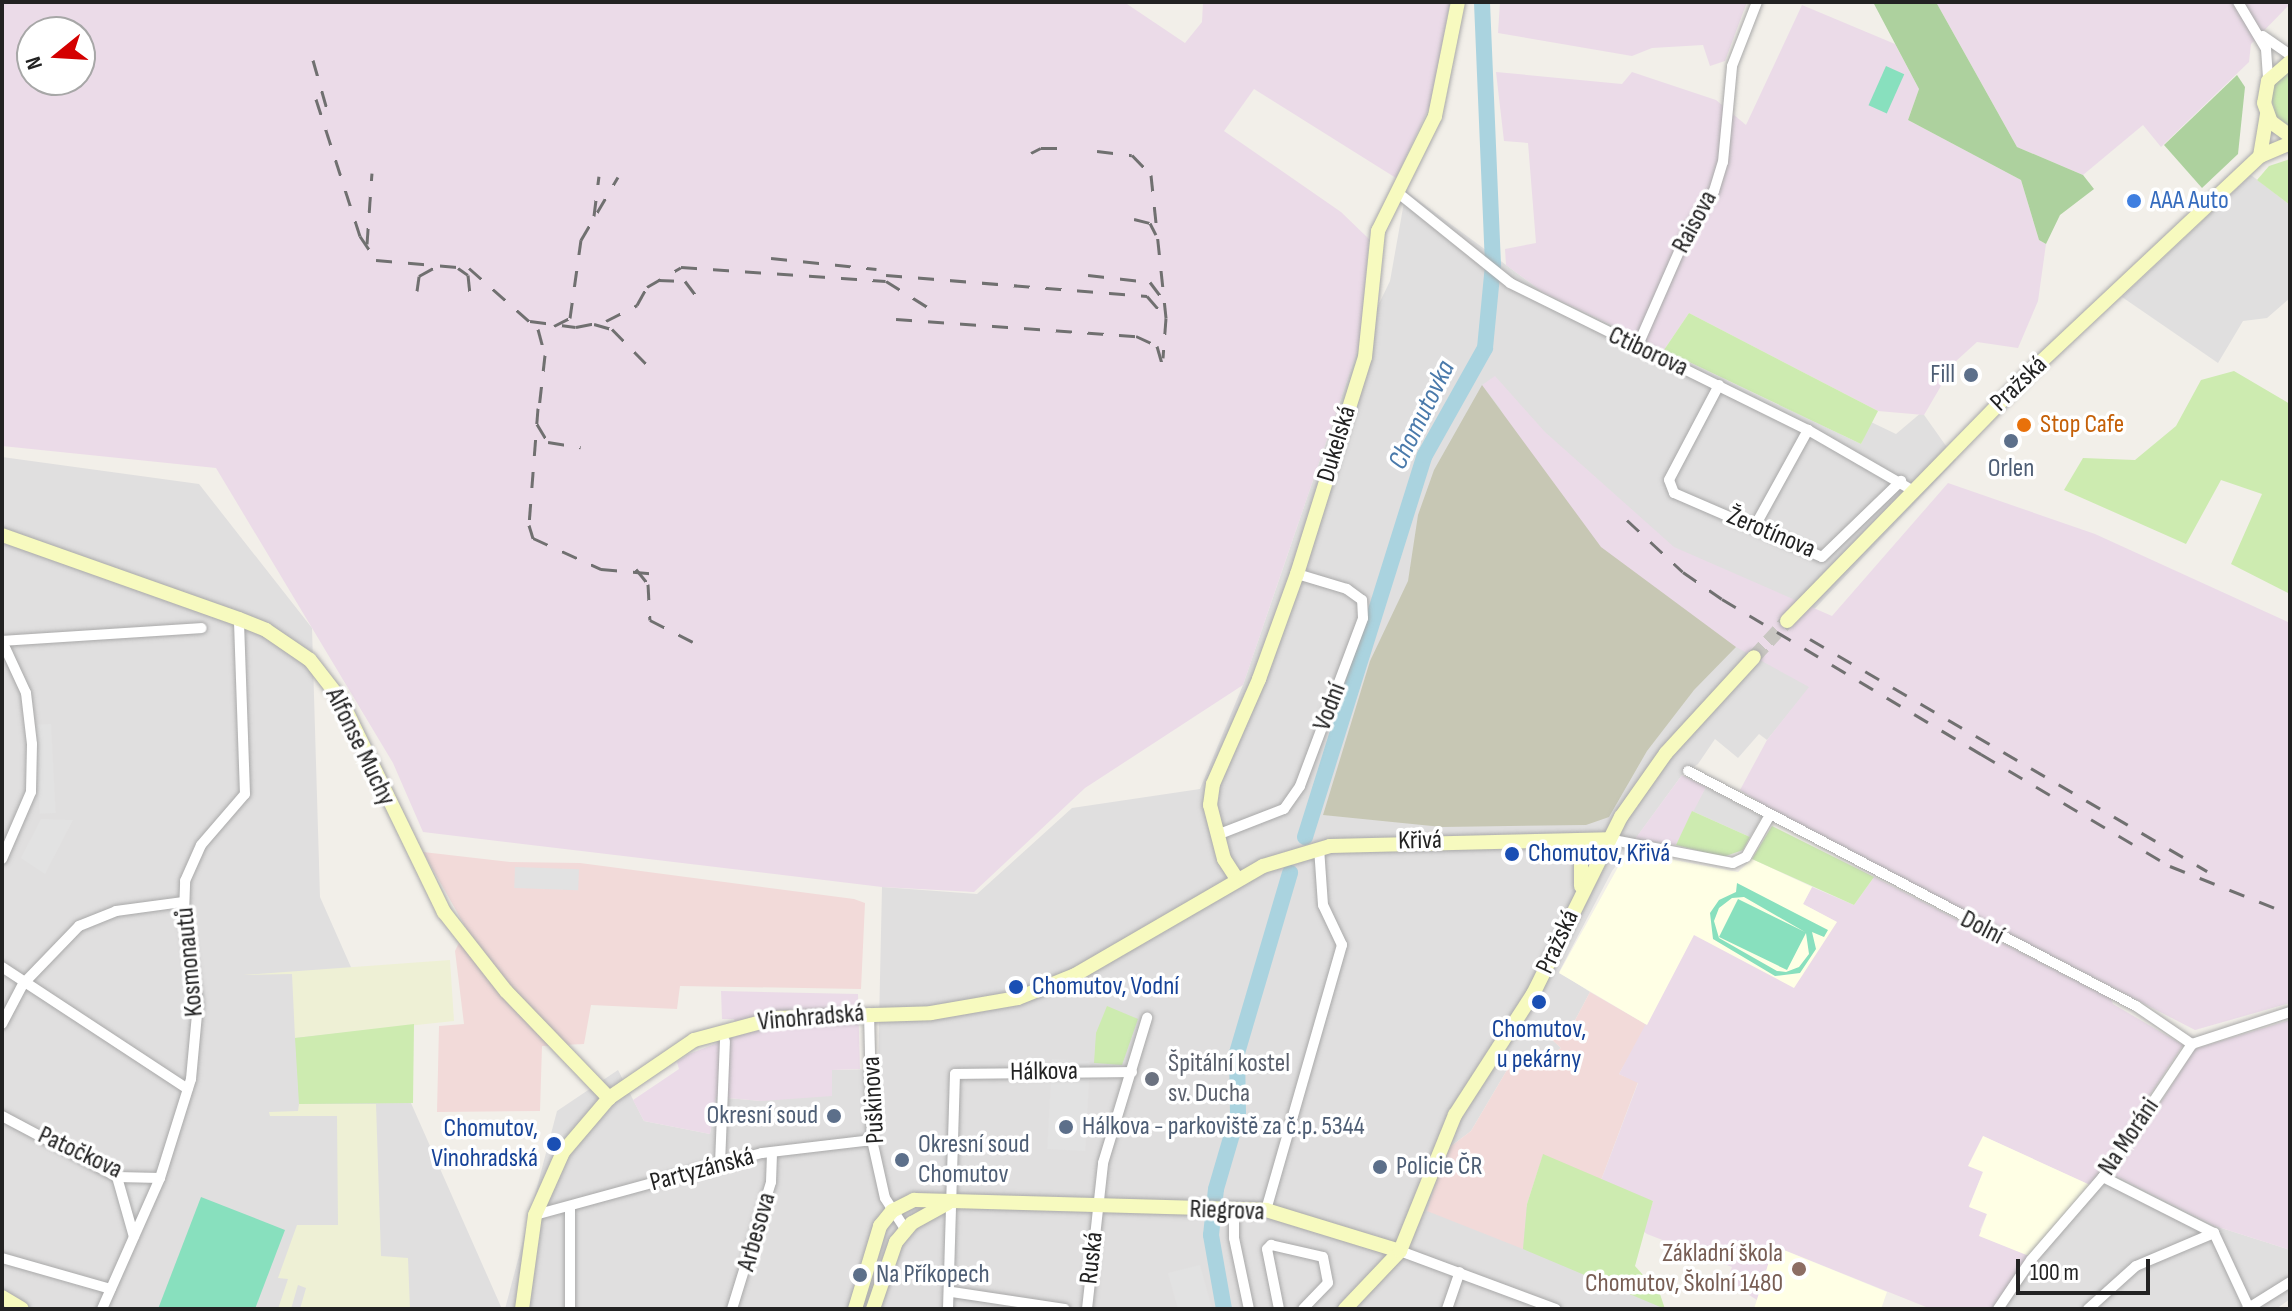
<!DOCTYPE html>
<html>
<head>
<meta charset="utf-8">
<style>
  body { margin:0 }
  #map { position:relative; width:2292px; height:1311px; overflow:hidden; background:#f2efe9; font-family:"Sofia Sans Condensed",sans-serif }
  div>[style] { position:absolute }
  .residential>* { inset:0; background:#e0dfdf }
  .commercial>* { inset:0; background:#f2dad9 }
  .industrial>* { inset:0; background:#ebdbe8 }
  .education>* { inset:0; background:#ffffe5 }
  .construction>* { inset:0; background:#c7c7b4 }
  .farmland>* { inset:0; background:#eef0d5 }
  .grass>* { inset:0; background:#cdebb0 }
  .forest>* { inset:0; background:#add19e }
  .pitch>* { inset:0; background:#88e0be; transform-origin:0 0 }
  .parking>* { inset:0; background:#e2e2e2; transform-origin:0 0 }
  .river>* { height:16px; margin:-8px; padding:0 8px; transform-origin:8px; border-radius:8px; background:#aad3df }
  .secondary-tunnel>* { height:14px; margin-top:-7px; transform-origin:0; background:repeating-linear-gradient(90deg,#c8c6c1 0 14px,transparent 0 21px) }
  .roads { filter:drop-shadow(0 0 2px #a9a9a9) drop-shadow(0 0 2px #a9a9a9) }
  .street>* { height:10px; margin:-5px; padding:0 5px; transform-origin:5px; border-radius:5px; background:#fff }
  .secondary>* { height:14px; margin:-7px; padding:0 7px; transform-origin:7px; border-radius:7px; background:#f7fabf }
  .rail>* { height:3px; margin-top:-1.5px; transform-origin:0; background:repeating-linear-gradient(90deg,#707070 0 16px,transparent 0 32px) }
  .dots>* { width:22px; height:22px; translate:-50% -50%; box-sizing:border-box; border:4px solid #fff; border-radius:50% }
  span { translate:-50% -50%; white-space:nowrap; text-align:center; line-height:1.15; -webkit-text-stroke:7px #fff; paint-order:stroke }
  .shop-label { font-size:26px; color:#366cbe }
  .left { translate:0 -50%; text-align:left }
  .street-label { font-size:26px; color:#222 }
  .service-label { font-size:26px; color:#4e5e75 }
  .right { translate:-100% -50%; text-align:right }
  .food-label { font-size:26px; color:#c56008 }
  .transit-label { font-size:26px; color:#164399 }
  .worship-label { font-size:26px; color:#5b616d }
  .education-label { font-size:26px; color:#785e54 }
  .water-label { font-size:28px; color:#4a7aab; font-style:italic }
  .frame { position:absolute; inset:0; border:4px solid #222; pointer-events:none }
  .north { position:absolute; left:16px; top:16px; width:80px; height:80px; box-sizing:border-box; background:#fff; border:2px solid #a7a7a7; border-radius:50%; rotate:252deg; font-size:22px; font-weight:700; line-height:32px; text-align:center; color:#222 }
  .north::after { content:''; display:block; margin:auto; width:28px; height:36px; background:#d40000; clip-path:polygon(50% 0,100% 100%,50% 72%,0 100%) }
  .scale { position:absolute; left:2016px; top:1259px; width:134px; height:36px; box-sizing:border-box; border:4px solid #222; border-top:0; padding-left:10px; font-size:24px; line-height:28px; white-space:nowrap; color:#222; -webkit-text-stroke:6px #fff; paint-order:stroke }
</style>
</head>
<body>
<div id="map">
  <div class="residential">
    <i style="clip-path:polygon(2251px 175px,2290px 205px,2290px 298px,2267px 318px,2243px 321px,2218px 363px,2122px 297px)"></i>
    <i style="clip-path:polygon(1406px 191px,1544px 293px,1861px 444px,1871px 422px,1896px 434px,1922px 412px,1956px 460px,1765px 661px,1810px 687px,1767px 740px,1759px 734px,1738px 758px,1715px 739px,1698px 764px,1682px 775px,1612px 871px,1559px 972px,1590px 992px,1572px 1026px,1553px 1030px,1549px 1037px,1561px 1048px,1540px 1063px,1517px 1053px,1471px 1131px,1446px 1150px,1663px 1304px,1662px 1309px,505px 1309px,557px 1111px,618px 1070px,644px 1121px,710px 1134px,716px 1097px,761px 1101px,832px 1070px,878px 1069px,882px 887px,977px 894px,1072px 808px,1200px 789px,1243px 685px,1360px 343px,1390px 281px)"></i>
    <i style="clip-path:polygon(2px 457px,199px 484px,312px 628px,320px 897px,502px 1309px,2px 1309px)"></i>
    <i style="clip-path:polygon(1706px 787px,1762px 817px,1750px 837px,1692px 811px)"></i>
    <i style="clip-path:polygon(2100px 1168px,2215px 1226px,2290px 1250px,2290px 1299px,2276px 1309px,1992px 1309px)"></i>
  </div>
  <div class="commercial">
    <i style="clip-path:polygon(423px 852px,510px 862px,580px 863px,854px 899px,865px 903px,861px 989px,680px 986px,677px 1009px,591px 1005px,584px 1044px,542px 1046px,540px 1111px,437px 1112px,439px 1026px,464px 1024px,455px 951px,466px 928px)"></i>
    <i style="clip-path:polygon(1590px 992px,1647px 1025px,1619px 1074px,1638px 1082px,1600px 1183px,1543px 1155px,1527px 1204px,1523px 1249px,1427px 1211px,1446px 1150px,1471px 1131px,1517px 1053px,1540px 1063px,1561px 1048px,1549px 1037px,1553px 1030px,1572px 1026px)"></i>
  </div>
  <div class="industrial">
    <i style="clip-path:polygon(evenodd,2px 2px,1124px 2px,1185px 43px,1202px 22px,1203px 2px,1450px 2px,1433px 99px,1396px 178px,1254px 89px,1224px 131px,1341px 212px,1369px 239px,1360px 343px,1243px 685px,1085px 788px,974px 892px,882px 887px,423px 832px,393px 763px,216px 468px,2px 446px,2px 2px,32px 32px,80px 32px,80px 80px,32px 80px,32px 32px)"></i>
    <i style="clip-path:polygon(1500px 2px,1747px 2px,1725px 61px,1710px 66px,1703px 45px,1652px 48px,1632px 56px,1498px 33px)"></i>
    <i style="clip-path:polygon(1936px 2px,2290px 2px,2290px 4px,2251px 44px,2249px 62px,2161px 147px,2143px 125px,2083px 175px,2017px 147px)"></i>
    <i style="clip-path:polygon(1802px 5px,1895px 44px,1919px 89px,1908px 120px,2021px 180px,2039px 240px,2046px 244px,2038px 301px,2018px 348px,1977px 342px,1955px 362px,1924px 415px,1878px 411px,1689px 313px,1664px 350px,1544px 293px,1506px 265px,1505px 249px,1536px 243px,1528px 143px,1504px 141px,1496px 72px,1622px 84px,1632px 72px,1716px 100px,1746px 125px)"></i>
    <i style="clip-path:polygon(1495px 376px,1545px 432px,1674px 547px,1832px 616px,1948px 483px,2095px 534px,2290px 623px,2290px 1003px,2195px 1030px,1781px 816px,1740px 790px,1767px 740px,1809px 687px,1736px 647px,1604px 637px,1500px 408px,1482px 385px)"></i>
    <i style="clip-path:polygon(1682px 775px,1706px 787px,1676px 845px,1635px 839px)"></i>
    <i style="clip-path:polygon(1874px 877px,2111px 999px,2113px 1004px,2183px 1045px,2090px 1185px,1983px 1136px,1983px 1172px,1969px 1206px,1987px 1214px,1980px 1230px,2029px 1256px,1992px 1309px,1931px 1309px,1774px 1246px,1757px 1300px,1727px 1281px,1732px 1267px,1647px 1234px,1643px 1231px,1653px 1201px,1600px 1183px,1638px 1083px,1619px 1074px,1694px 934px,1837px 922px,1803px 904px,1812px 887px,1854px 905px)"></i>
    <i style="clip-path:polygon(721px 991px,858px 994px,860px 1069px,832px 1070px,832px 1096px,761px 1101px,716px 1097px,710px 1134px,644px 1121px,633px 1100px,679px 1069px,677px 1062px,689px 1054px,736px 1036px,734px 1019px,722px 1019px)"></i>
    <i style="clip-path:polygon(2290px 1020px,2290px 1250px,2215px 1226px,2114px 1175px,2195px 1049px)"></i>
  </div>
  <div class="education">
    <i style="clip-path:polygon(1627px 851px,1738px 872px,1752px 859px,1812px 887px,1803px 904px,1837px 922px,1794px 988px,1694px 935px,1647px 1025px,1559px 973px)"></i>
    <i style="clip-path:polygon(1983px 1136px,2090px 1185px,2029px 1256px,1979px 1236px,1987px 1214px,1969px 1207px,1983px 1172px,1968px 1166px)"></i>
    <i style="clip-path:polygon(1774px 1246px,1887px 1292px,1881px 1309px,1754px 1309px)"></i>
  </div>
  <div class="construction">
    <i style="clip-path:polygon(1482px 385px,1601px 547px,1736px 647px,1694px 690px,1647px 751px,1609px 817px,1586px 825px,1442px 827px,1323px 815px,1370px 661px,1408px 581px,1418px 515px,1434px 470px)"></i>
  </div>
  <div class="farmland">
    <i style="clip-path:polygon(450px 960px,454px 1021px,295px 1038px,292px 974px,243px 975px)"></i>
    <i style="clip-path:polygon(299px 1104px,376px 1104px,381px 1256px,408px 1258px,410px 1309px,300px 1309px,306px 1288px,298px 1285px,291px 1309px,278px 1309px,288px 1279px,278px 1278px,297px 1225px,338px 1225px,337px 1116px,270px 1116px,269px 1112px,298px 1111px)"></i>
  </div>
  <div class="grass">
    <i style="clip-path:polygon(2290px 69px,2290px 127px,2276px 116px,2271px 97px,2274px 84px)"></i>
    <i style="clip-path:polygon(2290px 159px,2290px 205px,2257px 180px,2269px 166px)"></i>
    <i style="clip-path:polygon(1689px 313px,1878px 411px,1861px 444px,1664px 350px)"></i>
    <i style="clip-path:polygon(2234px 371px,2290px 404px,2290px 594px,2231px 564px,2262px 494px,2221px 480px,2186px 544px,2064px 490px,2083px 458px,2135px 460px,2176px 426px,2201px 380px)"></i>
    <i style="clip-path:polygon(1692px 811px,1750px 837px,1743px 850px,1723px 857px,1676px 845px)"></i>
    <i style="clip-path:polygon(1772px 826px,1874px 877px,1854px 905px,1752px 859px)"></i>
    <i style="clip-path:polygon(1107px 1006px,1138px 1019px,1122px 1065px,1094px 1063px,1096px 1033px)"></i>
    <i style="clip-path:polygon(414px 1024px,413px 1103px,299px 1104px,295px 1038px)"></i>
    <i style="clip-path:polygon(1543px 1154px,1653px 1201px,1635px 1266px,1660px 1294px,1665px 1309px,1523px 1249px,1527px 1204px)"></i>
  </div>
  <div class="forest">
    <i style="clip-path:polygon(1873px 2px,1936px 2px,2017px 147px,2083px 175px,2094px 189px,2060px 215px,2046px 244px,2039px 240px,2021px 180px,1908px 120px,1919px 89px)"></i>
    <i style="clip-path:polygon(2237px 75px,2245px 87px,2238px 154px,2202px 188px,2164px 145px)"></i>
  </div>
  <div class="pitch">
    <i style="left:1886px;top:66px;width:20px;height:43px;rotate:24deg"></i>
    <i style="clip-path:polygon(evenodd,1737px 883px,1828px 930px,1824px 937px,1812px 932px,1816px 949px,1800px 973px,1775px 976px,1713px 939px,1710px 913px,1719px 900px,1736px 892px,1737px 883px,1744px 897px,1805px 932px,1738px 899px,1719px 937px,1787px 970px,1806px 933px,1809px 954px,1799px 967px,1786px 972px,1777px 971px,1719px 938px,1714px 921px,1719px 908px,1732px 898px,1744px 897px)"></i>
    <i style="clip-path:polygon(201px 1197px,285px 1230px,255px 1309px,158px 1309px)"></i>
  </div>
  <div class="parking">
    <i style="left:51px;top:724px;width:89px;height:16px;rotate:87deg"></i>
    <i style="clip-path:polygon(41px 819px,73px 820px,45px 874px,21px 858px)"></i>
    <i style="left:515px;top:867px;width:64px;height:21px;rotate:2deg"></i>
    <i style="left:1090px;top:1061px;width:90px;height:38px;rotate:93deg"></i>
    <i style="clip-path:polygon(157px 1172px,126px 1239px,108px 1173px)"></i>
    <i style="clip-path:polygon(1200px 1265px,1212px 1309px,1178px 1309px,1168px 1273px)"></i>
  </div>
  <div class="river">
    <i style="left:1305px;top:837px;width:400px;rotate:-72.6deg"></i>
    <i style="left:1425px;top:455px;width:123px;rotate:-60.7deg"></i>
    <i style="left:1485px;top:348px;width:83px;rotate:-84.5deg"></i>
    <i style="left:1493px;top:265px;width:263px;rotate:-92.4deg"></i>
    <i style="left:1224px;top:1309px;width:75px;rotate:-100deg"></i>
    <i style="left:1211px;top:1235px;width:46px;rotate:-83.8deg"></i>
    <i style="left:1216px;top:1189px;width:78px;rotate:-73.7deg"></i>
    <i style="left:1238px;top:1114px;width:61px;rotate:-90.9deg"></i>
    <i style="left:1237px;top:1053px;width:188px;rotate:-73.6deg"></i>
  </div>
  <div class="secondary-tunnel">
    <i style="left:1754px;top:657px;width:49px;rotate:-47.5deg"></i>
  </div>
  <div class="roads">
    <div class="street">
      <i style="left:2238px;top:2px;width:55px;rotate:59.2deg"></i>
      <i style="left:2266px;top:49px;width:32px;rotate:86deg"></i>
      <i style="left:2263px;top:36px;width:33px;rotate:35deg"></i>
      <i style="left:1397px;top:192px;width:145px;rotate:38.8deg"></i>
      <i style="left:1510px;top:283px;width:332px;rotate:26.3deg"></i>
      <i style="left:1808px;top:430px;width:120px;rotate:30deg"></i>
      <i style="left:1638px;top:345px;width:124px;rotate:-66.3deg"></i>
      <i style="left:1688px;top:231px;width:48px;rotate:-57deg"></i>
      <i style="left:1714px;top:191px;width:30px;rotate:-73deg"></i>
      <i style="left:1723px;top:162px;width:96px;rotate:-84.6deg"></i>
      <i style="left:1732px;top:66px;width:69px;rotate:-68.7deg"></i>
      <i style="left:1719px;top:385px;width:107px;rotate:117.8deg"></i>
      <i style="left:1669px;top:480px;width:14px;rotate:69deg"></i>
      <i style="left:1674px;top:493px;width:161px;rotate:23.4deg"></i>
      <i style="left:1822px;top:557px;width:110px;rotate:-43.9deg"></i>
      <i style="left:1755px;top:526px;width:110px;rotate:-61.1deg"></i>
      <i style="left:2px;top:641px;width:57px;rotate:65.2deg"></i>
      <i style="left:26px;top:693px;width:51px;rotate:83.3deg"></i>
      <i style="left:32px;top:744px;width:48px;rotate:91.2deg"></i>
      <i style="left:31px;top:792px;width:73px;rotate:113.4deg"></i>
      <i style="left:2px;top:641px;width:200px;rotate:-3.7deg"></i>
      <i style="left:1688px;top:771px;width:506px;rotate:27.68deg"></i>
      <i style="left:2136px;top:1006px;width:68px;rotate:34.2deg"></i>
      <i style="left:1217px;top:835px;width:72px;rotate:-21.2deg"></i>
      <i style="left:1284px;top:809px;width:28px;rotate:-55deg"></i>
      <i style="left:1300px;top:786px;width:179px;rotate:-69.4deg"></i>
      <i style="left:1363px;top:618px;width:18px;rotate:-93deg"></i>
      <i style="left:1362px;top:600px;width:19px;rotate:-144deg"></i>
      <i style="left:1347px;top:589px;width:52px;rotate:-163.3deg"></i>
      <i style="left:1608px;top:839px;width:127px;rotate:10.9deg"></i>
      <i style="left:1733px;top:863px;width:14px;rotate:-25deg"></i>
      <i style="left:1746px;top:857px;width:48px;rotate:-60.3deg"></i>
      <i style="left:2px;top:967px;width:222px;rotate:33.3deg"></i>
      <i style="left:869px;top:1013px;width:127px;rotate:88.6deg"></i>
      <i style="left:872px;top:1140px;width:59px;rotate:77.4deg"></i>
      <i style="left:885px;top:1198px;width:37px;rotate:57deg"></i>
      <i style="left:2px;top:1024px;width:45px;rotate:-62.3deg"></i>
      <i style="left:23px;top:984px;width:81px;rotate:-46deg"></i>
      <i style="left:79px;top:926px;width:40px;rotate:-22deg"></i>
      <i style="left:116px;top:911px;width:68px;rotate:-7.7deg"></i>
      <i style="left:2px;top:1116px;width:130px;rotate:27.9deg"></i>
      <i style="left:117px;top:1177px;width:43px;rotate:1.3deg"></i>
      <i style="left:720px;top:1164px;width:123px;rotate:-87.7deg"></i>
      <i style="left:117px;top:1177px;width:62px;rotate:74.2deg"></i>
      <i style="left:2103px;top:1177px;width:124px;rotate:26.8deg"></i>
      <i style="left:2214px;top:1233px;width:83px;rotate:65deg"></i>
      <i style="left:1234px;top:1210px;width:28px;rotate:90deg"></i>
      <i style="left:1234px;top:1238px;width:73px;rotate:78.1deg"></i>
      <i style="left:1266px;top:1210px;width:276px;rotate:-74deg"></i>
      <i style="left:1342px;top:945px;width:44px;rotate:-115.4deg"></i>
      <i style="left:1323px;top:905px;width:57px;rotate:-94deg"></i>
      <i style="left:535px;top:1215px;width:235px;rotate:-15.3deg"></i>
      <i style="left:762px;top:1153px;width:111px;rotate:-6.7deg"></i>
      <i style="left:1400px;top:1251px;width:166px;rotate:20.4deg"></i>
      <i style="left:2px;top:1258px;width:113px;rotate:15.9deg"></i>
      <i style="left:952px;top:1292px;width:114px;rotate:8.6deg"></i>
      <i style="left:102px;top:1309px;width:143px;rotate:-66.1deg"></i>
      <i style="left:160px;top:1178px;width:104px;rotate:-72.6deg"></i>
      <i style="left:191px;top:1079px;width:75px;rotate:-84.7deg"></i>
      <i style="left:198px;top:1004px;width:91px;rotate:-98.8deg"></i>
      <i style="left:184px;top:914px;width:33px;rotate:-88deg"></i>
      <i style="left:185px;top:881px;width:39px;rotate:-66deg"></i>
      <i style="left:201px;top:845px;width:67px;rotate:-49.2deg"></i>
      <i style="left:245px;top:794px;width:175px;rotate:-92deg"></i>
      <i style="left:570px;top:1309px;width:102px;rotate:-90deg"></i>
      <i style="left:732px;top:1309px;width:133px;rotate:-72.9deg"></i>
      <i style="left:771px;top:1182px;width:30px;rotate:-88deg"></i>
      <i style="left:948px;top:1309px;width:235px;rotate:-88.3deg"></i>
      <i style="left:955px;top:1074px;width:177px;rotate:-0.6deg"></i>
      <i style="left:1087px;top:1309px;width:147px;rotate:-83.7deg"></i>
      <i style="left:1103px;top:1163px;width:152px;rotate:-73.1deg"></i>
      <i style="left:1279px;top:1309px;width:61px;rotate:-101.3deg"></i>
      <i style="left:1267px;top:1249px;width:6px;rotate:-45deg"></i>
      <i style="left:1271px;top:1245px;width:53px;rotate:13deg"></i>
      <i style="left:1323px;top:1257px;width:26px;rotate:79deg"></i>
      <i style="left:1328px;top:1283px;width:36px;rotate:134deg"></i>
      <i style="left:1447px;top:1309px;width:39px;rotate:-71deg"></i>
      <i style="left:1998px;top:1309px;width:59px;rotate:-56deg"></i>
      <i style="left:2031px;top:1260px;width:110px;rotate:-49.1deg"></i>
      <i style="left:2103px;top:1177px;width:160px;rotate:-56.2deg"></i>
      <i style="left:2192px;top:1044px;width:103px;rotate:-18.1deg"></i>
      <i style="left:2088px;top:1309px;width:64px;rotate:-41.9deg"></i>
      <i style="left:2136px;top:1266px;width:85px;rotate:-22.9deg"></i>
      <i style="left:2247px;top:1309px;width:51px;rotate:-32.1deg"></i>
    </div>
    <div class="secondary">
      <i style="left:2290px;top:62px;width:29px;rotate:139deg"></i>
      <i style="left:2268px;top:81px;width:22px;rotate:100deg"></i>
      <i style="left:2264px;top:103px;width:20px;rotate:70deg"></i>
      <i style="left:2271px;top:122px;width:24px;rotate:36deg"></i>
      <i style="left:2260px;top:156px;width:43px;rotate:-80.5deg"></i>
      <i style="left:2px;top:535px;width:251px;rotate:19.5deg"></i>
      <i style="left:239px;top:619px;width:29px;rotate:22deg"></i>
      <i style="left:266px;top:630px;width:53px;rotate:34.3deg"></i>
      <i style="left:310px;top:660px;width:51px;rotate:52.2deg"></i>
      <i style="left:341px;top:700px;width:236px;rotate:64.1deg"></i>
      <i style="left:444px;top:912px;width:100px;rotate:51.9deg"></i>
      <i style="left:506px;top:991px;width:149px;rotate:46.1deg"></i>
      <i style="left:1787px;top:621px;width:347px;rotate:-45.7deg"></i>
      <i style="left:2029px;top:373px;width:317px;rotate:-43.2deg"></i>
      <i style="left:2260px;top:156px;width:33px;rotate:-23deg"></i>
      <i style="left:1567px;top:841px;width:19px;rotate:43deg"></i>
      <i style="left:1581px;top:854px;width:32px;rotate:90deg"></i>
      <i style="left:1237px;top:879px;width:24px;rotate:-123deg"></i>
      <i style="left:1224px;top:859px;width:56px;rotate:-104.5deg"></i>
      <i style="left:1210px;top:805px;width:21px;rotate:-82deg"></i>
      <i style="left:1213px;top:784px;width:115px;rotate:-66.3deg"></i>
      <i style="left:1259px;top:679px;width:112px;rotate:-70.1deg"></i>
      <i style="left:1297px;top:574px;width:227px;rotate:-72.6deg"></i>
      <i style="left:1365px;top:357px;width:127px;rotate:-84.1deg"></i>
      <i style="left:1378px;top:231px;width:128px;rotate:-63.6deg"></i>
      <i style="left:1435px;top:116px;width:116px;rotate:-78.6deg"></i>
      <i style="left:2px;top:1297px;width:23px;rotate:31deg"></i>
      <i style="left:522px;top:1309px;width:95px;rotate:-82.1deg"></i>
      <i style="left:535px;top:1215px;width:69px;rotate:-66deg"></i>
      <i style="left:563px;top:1152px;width:71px;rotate:-49.6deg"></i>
      <i style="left:609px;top:1098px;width:103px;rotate:-34.3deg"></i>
      <i style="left:694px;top:1040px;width:85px;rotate:-15deg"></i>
      <i style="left:776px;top:1018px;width:155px;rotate:-1.8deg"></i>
      <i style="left:931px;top:1013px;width:88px;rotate:-9.8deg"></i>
      <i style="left:1018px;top:998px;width:61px;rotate:-22deg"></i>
      <i style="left:1075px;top:975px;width:217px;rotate:-30.1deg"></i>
      <i style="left:1263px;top:866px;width:70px;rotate:-16.6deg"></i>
      <i style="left:1330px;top:846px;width:278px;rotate:-1.4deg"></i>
      <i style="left:855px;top:1309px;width:87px;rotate:-73.2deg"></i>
      <i style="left:880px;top:1226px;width:19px;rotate:-51deg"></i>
      <i style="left:892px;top:1211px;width:25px;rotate:-27deg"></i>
      <i style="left:914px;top:1200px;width:352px;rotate:1.6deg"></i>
      <i style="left:1266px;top:1210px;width:140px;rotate:17deg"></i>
      <i style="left:873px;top:1309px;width:71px;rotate:-71.1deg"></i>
      <i style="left:896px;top:1242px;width:25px;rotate:-50deg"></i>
      <i style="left:912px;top:1223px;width:41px;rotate:-29.1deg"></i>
      <i style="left:1345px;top:1309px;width:80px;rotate:-46.5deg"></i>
      <i style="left:1400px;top:1251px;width:147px;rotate:-68deg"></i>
      <i style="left:1455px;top:1115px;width:144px;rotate:-57.2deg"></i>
      <i style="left:1533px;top:994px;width:198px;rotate:-63.6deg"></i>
      <i style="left:1621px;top:817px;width:78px;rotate:-54.9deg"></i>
      <i style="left:1666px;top:753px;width:130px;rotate:-47.5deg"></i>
    </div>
  </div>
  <div class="rail">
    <i style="left:313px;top:60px;width:51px;rotate:74.1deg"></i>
    <i style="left:316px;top:99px;width:144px;rotate:72.2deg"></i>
    <i style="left:360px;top:236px;width:29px;rotate:56deg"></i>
    <i style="left:376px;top:260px;width:93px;rotate:4.9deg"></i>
    <i style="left:469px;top:268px;width:92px;rotate:41.5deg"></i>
    <i style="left:538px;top:329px;width:27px;rotate:75deg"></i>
    <i style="left:545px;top:355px;width:62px;rotate:96.4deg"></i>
    <i style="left:1097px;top:151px;width:35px;rotate:7deg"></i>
    <i style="left:1132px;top:155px;width:28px;rotate:46deg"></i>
    <i style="left:1151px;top:175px;width:144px;rotate:84deg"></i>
    <i style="left:1166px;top:318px;width:40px;rotate:94.3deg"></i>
    <i style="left:1031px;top:153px;width:11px;rotate:-27deg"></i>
    <i style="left:1041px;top:148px;width:25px"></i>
    <i style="left:594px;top:216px;width:40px;rotate:-82.9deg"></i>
    <i style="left:1134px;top:219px;width:16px;rotate:14deg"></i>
    <i style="left:1150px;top:223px;width:13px;rotate:63deg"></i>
    <i style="left:367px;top:244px;width:71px;rotate:-86deg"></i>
    <i style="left:771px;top:258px;width:106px;rotate:6deg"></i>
    <i style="left:458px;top:268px;width:12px;rotate:35deg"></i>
    <i style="left:468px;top:275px;width:19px;rotate:84deg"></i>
    <i style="left:886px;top:275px;width:262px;rotate:4.6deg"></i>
    <i style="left:1147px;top:296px;width:29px;rotate:49deg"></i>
    <i style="left:1088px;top:275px;width:62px;rotate:6.4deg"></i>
    <i style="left:1150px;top:282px;width:20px;rotate:53deg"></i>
    <i style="left:658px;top:280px;width:27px;rotate:2deg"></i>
    <i style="left:685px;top:281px;width:31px;rotate:53deg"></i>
    <i style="left:417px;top:291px;width:15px;rotate:-82deg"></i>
    <i style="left:419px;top:276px;width:21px;rotate:-29deg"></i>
    <i style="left:896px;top:319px;width:241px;rotate:4.1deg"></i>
    <i style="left:1136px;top:336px;width:23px;rotate:25deg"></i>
    <i style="left:1157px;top:346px;width:19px;rotate:74deg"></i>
    <i style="left:530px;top:321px;width:46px;rotate:7.4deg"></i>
    <i style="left:576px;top:327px;width:31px;rotate:-11deg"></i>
    <i style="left:606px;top:321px;width:35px;rotate:-27deg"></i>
    <i style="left:637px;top:305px;width:21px;rotate:-61deg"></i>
    <i style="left:647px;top:287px;width:39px;rotate:-30deg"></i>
    <i style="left:681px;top:267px;width:205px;rotate:3.9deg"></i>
    <i style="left:886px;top:281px;width:60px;rotate:32.1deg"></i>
    <i style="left:594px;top:324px;width:19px;rotate:16deg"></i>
    <i style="left:612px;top:329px;width:63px;rotate:45.6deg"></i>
    <i style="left:554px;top:326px;width:18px;rotate:-27deg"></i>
    <i style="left:570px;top:318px;width:79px;rotate:-82deg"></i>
    <i style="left:581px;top:240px;width:73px;rotate:-59.6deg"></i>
    <i style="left:538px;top:408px;width:117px;rotate:94.4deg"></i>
    <i style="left:529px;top:525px;width:14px;rotate:73deg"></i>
    <i style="left:533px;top:538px;width:75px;rotate:24.5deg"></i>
    <i style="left:601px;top:569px;width:58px;rotate:4.9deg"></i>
    <i style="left:537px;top:424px;width:21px;rotate:59deg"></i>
    <i style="left:548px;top:442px;width:33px;rotate:9deg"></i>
    <i style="left:1627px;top:520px;width:76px;rotate:42.9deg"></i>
    <i style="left:1683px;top:572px;width:47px;rotate:34.7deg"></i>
    <i style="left:1722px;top:599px;width:302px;rotate:30.9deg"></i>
    <i style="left:1981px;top:754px;width:220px;rotate:30.7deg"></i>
    <i style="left:2170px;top:866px;width:129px;rotate:21.8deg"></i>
    <i style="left:636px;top:569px;width:19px;rotate:51deg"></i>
    <i style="left:648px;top:584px;width:36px;rotate:87deg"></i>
    <i style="left:650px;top:620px;width:48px;rotate:27.1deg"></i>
    <i style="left:1810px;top:639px;width:460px;rotate:30.3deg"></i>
  </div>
  <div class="dots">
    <i style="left:2134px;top:201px;background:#3f7fe0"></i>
    <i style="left:1971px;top:375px;background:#5c6f8a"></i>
    <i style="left:2024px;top:425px;background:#e8710a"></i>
    <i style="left:2011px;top:441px;background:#5c6f8a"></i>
    <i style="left:1512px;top:854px;background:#1a4fb4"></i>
    <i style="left:1016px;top:987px;background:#1a4fb4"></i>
    <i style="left:1539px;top:1002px;background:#1a4fb4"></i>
    <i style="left:1152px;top:1079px;background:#6b7280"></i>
    <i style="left:834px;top:1116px;background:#5c6f8a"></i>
    <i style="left:1066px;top:1127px;background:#5c6f8a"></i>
    <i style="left:554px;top:1144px;background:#1a4fb4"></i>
    <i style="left:902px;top:1160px;background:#5c6f8a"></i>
    <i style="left:1380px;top:1167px;background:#5c6f8a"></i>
    <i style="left:1799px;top:1269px;background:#8d6e63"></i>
    <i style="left:860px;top:1275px;background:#5c6f8a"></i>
  </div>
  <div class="shop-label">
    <span class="left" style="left:2150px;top:201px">AAA Auto</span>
  </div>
  <div class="street-label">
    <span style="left:1695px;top:222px;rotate:-62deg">Raisova</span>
    <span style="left:1648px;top:352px;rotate:25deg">Ctiborova</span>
    <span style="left:2019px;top:384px;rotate:-44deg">Pražská</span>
    <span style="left:1337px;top:444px;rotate:-73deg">Dukelská</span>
    <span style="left:1771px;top:533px;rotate:23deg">Žerotínova</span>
    <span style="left:1330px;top:707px;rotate:-69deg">Vodní</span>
    <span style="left:360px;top:747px;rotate:64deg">Alfonse Muchy</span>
    <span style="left:1420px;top:841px;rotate:-1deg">Křivá</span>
    <span style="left:1982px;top:928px;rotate:27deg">Dolní</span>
    <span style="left:1558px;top:942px;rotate:-65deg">Pražská</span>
    <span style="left:190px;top:962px;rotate:-95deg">Kosmonautů</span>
    <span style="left:811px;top:1018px;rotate:-5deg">Vinohradská</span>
    <span style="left:1044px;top:1072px;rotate:-1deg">Hálkova</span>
    <span style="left:874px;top:1100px;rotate:-93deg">Puškinova</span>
    <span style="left:2129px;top:1137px;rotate:-56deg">Na Moráni</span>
    <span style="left:80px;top:1153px;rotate:25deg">Patočkova</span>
    <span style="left:702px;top:1170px;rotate:-15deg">Partyzánská</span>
    <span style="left:1227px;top:1211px;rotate:2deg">Riegrova</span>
    <span style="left:757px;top:1232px;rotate:-74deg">Arbesova</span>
    <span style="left:1092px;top:1258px;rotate:-84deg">Ruská</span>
  </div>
  <div class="service-label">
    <span class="right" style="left:1955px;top:375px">Fill</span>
    <span style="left:2011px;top:469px">Orlen</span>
    <span class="right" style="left:818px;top:1116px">Okresní soud</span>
    <span class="left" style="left:1082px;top:1127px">Hálkova - parkoviště za č.p. 5344</span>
    <span class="left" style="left:918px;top:1160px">Okresní soud<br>Chomutov</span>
    <span class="left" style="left:1396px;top:1167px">Policie ČR</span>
    <span class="left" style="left:876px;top:1275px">Na Příkopech</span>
  </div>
  <div class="food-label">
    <span class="left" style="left:2040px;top:425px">Stop Cafe</span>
  </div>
  <div class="transit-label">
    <span class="left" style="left:1528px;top:854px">Chomutov, Křivá</span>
    <span class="left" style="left:1032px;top:987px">Chomutov, Vodní</span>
    <span style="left:1539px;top:1045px">Chomutov,<br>u pekárny</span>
    <span class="right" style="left:538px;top:1144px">Chomutov,<br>Vinohradská</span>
  </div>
  <div class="worship-label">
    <span class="left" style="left:1168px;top:1079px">Špitální kostel<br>sv. Ducha</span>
  </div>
  <div class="education-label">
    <span class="right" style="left:1783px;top:1269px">Základní škola<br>Chomutov, Školní 1480</span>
  </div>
  <div class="water-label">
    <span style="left:1422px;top:415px;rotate:-64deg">Chomutovka</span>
  </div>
  <div class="frame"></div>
  <div class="north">N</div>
  <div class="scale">100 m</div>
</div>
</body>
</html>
